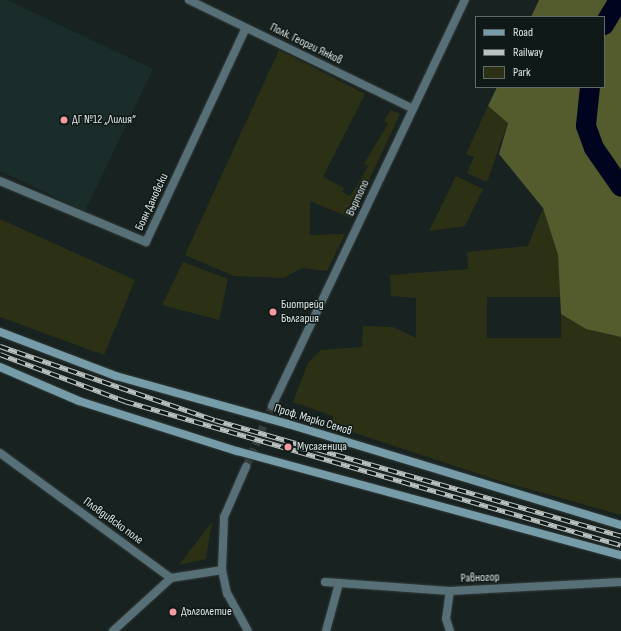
<!DOCTYPE html>
<html>
<head>
<meta charset="utf-8">
<style>
  body { margin:0 }
  #map { position:relative; width:621px; height:631px; overflow:hidden; background:#182220; font-family:"Sofia Sans Condensed",sans-serif }
  div>[style] { position:absolute }
  .built>* { inset:0; background:#1b2d2a }
  .green>* { inset:0; background:#2c3115 }
  .forest>* { inset:0; background:#545b2d }
  .river>* { height:20px; margin:-10px; padding:0 10px; transform-origin:10px; border-radius:10px; background:#00041f }
  .minor-tunnel>* { height:8px; margin-top:-4px; transform-origin:0; background:repeating-linear-gradient(90deg,#363f3d 0 8px,transparent 0 12px) }
  .roads { filter:drop-shadow(0 0 1px #343d3b) drop-shadow(0 0 1px #343d3b) }
  .minor>* { height:8px; margin:-4px; padding:0 4px; transform-origin:4px; border-radius:4px; background:#576f76 }
  .secondary>* { height:8px; margin:-4px; padding:0 4px; transform-origin:4px; border-radius:4px; background:#759ca8 }
  .rail>* { height:4.5px; margin-top:-2.25px; transform-origin:0; background:repeating-linear-gradient(90deg,#0f1917 0 9px,#bbc2c1 0 18px); box-sizing:border-box; border-block:1px solid #bbc2c1 }
  .dots>* { width:11px; height:11px; translate:-50% -50%; box-sizing:border-box; border:2px solid #0f1917; border-radius:50% }
  span { translate:-50% -50%; white-space:nowrap; text-align:center; line-height:1.15; -webkit-text-stroke:3px #0f1917; paint-order:stroke }
  .street-label { font-size:12px; color:#dee5e4 }
  .poi-label { font-size:12px; color:#dee5e4 }
  .left { translate:0 -50%; text-align:left }
  .legend { position:absolute; left:475px; top:16px; width:130px; height:72px; box-sizing:border-box; background:#0f1917; border:1px solid #626b69; margin:0; padding:5px 7px; list-style:none; font-size:12px; color:#dee5e4 }
  .legend li { display:flex; align-items:center; gap:8px; height:20px }
  .legend b { width:20px; border:1px solid #626b69 }
</style>
</head>
<body>
<div id="map">
  <div class="built">
    <i style="clip-path:polygon(0 0,7px 0,153px 69px,85px 211px,0 171px)"></i>
  </div>
  <div class="green">
    <i style="clip-path:polygon(279px 50px,365px 94px,323px 177px,344px 188px,342px 192px,350px 196px,359px 183px,368px 166px,364px 164px,388px 124px,384px 121px,387px 116px,391px 110px,400px 114px,351px 218px,310px 201px,310px 235px,345px 234px,327px 271px,302px 268px,284px 278px,234px 276px,185px 255px)"></i>
    <i style="clip-path:polygon(488px 106px,508px 122px,487px 182px,467px 173px,474px 157px,466px 154px)"></i>
    <i style="clip-path:polygon(456px 176px,483px 189px,465px 226px,429px 231px)"></i>
    <i style="clip-path:polygon(543px 208px,558px 255px,561px 297px,487px 297px,487px 338px,561px 338px,561px 314px,586px 329px,621px 337px,621px 515px,500px 481px,331px 425px,333px 416px,293px 402px,308px 363px,321px 350px,362px 347px,363px 326px,393px 327px,416px 338px,416px 298px,391px 296px,390px 275px,468px 269px,467px 252px,528px 246px)"></i>
    <i style="clip-path:polygon(0 219px,135px 280px,104px 355px,0 317px)"></i>
    <i style="clip-path:polygon(183px 262px,228px 279px,219px 320px,162px 305px)"></i>
    <i style="clip-path:polygon(212px 522px,206px 559px,179px 565px)"></i>
  </div>
  <div class="forest">
    <i style="clip-path:polygon(539px 0,621px 0,621px 337px,586px 329px,561px 314px,558px 255px,543px 208px,499px 154px,508px 123px,488px 106px,497px 87px,604px 87px,604px 17px,531px 17px)"></i>
  </div>
  <div class="river">
    <i style="left:604px;top:25px;width:29px;rotate:-59deg"></i>
    <i style="left:590px;top:87px;width:39px;rotate:96deg"></i>
    <i style="left:586px;top:126px;width:23px;rotate:70deg"></i>
    <i style="left:594px;top:148px;width:47px;rotate:55.3deg"></i>
  </div>
  <div class="minor-tunnel">
    <i style="left:246px;top:467px;width:66px;rotate:-66.9deg"></i>
  </div>
  <div class="roads">
    <div class="minor">
      <i style="left:189px;top:0;width:249px;rotate:25.9deg"></i>
      <i style="left:0;top:181px;width:158px;rotate:22.7deg"></i>
      <i style="left:146px;top:242px;width:236px;rotate:-65deg"></i>
      <i style="left:272px;top:406px;width:450px;rotate:-64.6deg"></i>
      <i style="left:0;top:453px;width:212px;rotate:36.2deg"></i>
      <i style="left:171px;top:578px;width:52px;rotate:-8.9deg"></i>
      <i style="left:222px;top:570px;width:24px;rotate:78deg"></i>
      <i style="left:227px;top:593px;width:43px;rotate:61.1deg"></i>
      <i style="left:222px;top:570px;width:53px;rotate:-87.8deg"></i>
      <i style="left:224px;top:517px;width:55px;rotate:-66.3deg"></i>
      <i style="left:325px;top:582px;width:125px;rotate:4.1deg"></i>
      <i style="left:450px;top:591px;width:171px;rotate:-3deg"></i>
      <i style="left:113px;top:631px;width:79px;rotate:-42.4deg"></i>
      <i style="left:326px;top:631px;width:50px;rotate:-74.8deg"></i>
      <i style="left:450px;top:631px;width:13px;rotate:-108deg"></i>
      <i style="left:446px;top:619px;width:28px;rotate:-82deg"></i>
    </div>
    <div class="secondary">
      <i style="left:0;top:332px;width:124px;rotate:20.8deg"></i>
      <i style="left:116px;top:376px;width:179px;rotate:15.6deg"></i>
      <i style="left:288px;top:424px;width:348px;rotate:16.9deg"></i>
      <i style="left:0;top:367px;width:86px;rotate:23.3deg"></i>
      <i style="left:79px;top:401px;width:166px;rotate:17.6deg"></i>
      <i style="left:237px;top:451px;width:398px;rotate:15.2deg"></i>
    </div>
  </div>
  <div class="rail">
    <i style="left:0;top:346px;width:227px;rotate:19deg"></i>
    <i style="left:215px;top:420px;width:422px;rotate:15.9deg"></i>
    <i style="left:0;top:354px;width:134px;rotate:20.6deg"></i>
    <i style="left:125px;top:401px;width:516px;rotate:16.19deg"></i>
  </div>
  <div class="dots">
    <i style="left:64px;top:120px;background:#f49aa2"></i>
    <i style="left:273px;top:312px;background:#f49aa2"></i>
    <i style="left:288px;top:447px;background:#f49aa2"></i>
    <i style="left:173px;top:612px;background:#f49aa2"></i>
  </div>
  <div class="street-label">
    <span style="left:306px;top:44px;rotate:26deg">Полк. Георги Янков</span>
    <span style="left:358px;top:198px;rotate:-65deg">Въртопо</span>
    <span style="left:152px;top:202px;rotate:-65deg">Боян Дановски</span>
    <span style="left:313px;top:420px;rotate:17deg">Проф. Марко Семов</span>
    <span style="left:113px;top:521px;rotate:36deg">Пловдивско поле</span>
    <span style="left:480px;top:578px;rotate:-2deg">Равногор</span>
  </div>
  <div class="poi-label">
    <span class="left" style="left:72px;top:120px">ДГ №12 „Лилия“</span>
    <span class="left" style="left:281px;top:312px">Биотрейд<br>България</span>
    <span class="left" style="left:297px;top:447px">Мусагеница</span>
    <span class="left" style="left:181px;top:612px">Дълголетие</span>
  </div>
  <ul class="legend">
  <li><b style="height:5px;background:#759ca8"></b>Road</li>
  <li><b style="height:5px;background:#bbc2c1"></b>Railway</li>
  <li><b style="height:11px;background:#2c3115"></b>Park</li>
  </ul>
</div>
</body>
</html>
